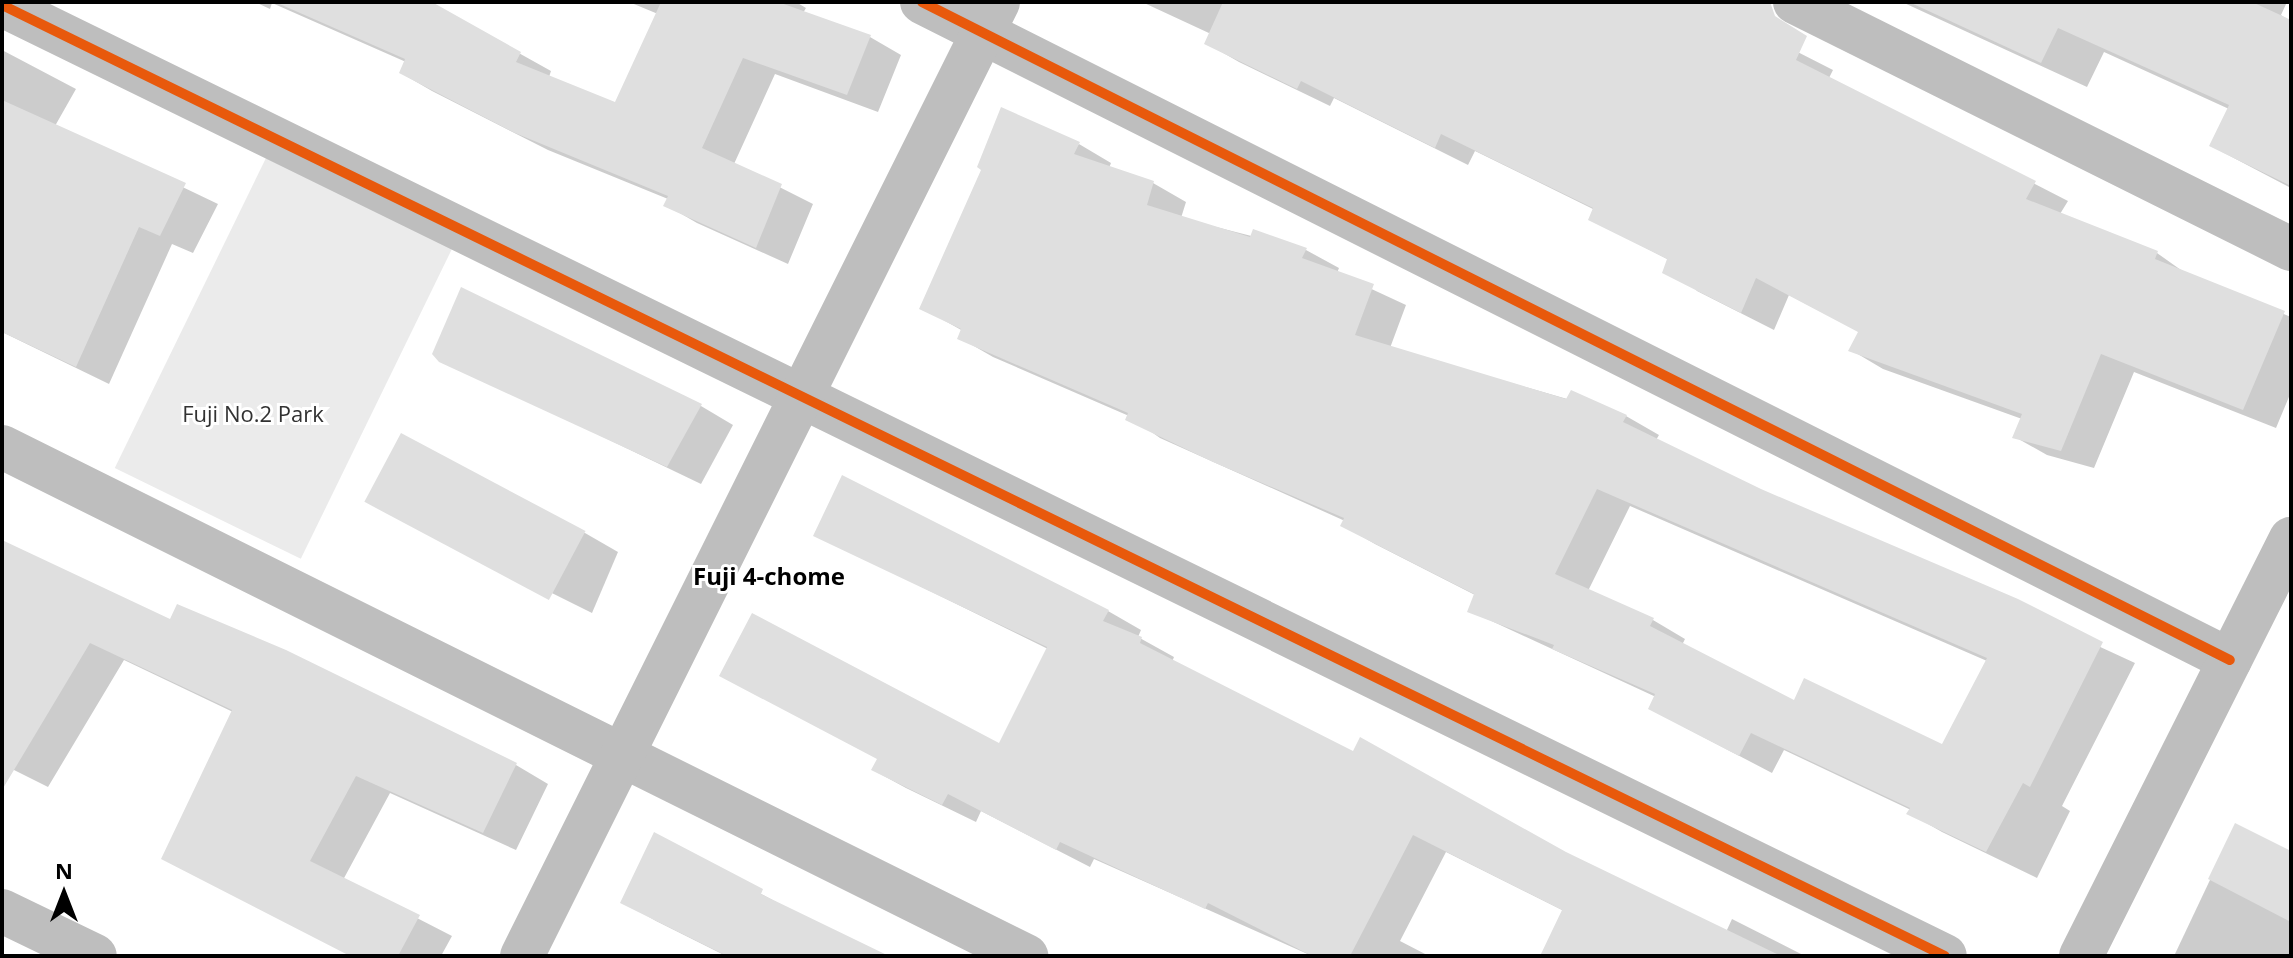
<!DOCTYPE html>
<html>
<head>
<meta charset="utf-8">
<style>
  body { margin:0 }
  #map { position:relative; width:2293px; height:958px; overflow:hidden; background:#fff; font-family:"Open Sans",sans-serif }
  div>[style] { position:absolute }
  .green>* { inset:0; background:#ebebeb; transform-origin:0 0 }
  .shadow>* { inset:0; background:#0003 }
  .building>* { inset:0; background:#dfdfdf; transform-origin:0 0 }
  .minor>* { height:44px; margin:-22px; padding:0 22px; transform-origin:22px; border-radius:22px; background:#bebebe }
  .tertiary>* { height:44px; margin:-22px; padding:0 22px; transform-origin:22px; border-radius:22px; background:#bebebe }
  .cycleway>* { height:10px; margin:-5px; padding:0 5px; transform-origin:5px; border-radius:5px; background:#e8590c }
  span { translate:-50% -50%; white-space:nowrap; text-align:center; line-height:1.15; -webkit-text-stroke:6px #fff; paint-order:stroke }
  .park-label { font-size:22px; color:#323232 }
  .neighbourhood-label { font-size:24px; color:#000; font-weight:700 }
  .frame { position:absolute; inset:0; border:4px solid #000; pointer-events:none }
  .north { position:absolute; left:24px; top:854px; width:80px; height:80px; -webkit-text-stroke:6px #fff; paint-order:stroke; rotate:0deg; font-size:22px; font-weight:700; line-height:32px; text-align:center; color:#000 }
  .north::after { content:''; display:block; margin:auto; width:28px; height:36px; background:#000; clip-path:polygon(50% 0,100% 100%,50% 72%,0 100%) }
</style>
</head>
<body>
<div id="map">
  <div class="green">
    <i style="left:266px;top:158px;width:207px;height:345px;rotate:26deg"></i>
  </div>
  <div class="shadow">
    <i style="clip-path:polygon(255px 2px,428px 2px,551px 71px,549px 77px,616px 104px,658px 14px,629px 2px,796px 2px,806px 8px,803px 13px,870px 37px,901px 55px,878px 112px,775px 74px,734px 164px,813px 204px,788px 264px,697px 223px,666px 205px,668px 199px,548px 150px,432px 91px,401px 73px,406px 62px,272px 3px,270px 9px)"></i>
    <i style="clip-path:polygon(1142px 2px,1703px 4px,1833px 70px,1829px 78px,2068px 201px,2060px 214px,2157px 253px,2188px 275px,2291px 317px,2291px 392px,2276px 428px,2134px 372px,2094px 468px,2047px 455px,2015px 437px,2022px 419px,1883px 369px,1851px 350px,1860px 332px,1789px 295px,1774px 330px,1697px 291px,1669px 260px,1590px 219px,1595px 210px,1475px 151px,1468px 165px,1334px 98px,1330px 106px,1239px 62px,1206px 43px,1211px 34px)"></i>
    <i style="clip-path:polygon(1902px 2px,2287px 2px,2281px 15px,2291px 22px,2291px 188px,2211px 146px,2229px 109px,2104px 52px,2087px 87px)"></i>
    <i style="clip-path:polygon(2px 50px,76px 89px,55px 126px,218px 204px,193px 253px,172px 244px,109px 384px,2px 332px)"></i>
    <i style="clip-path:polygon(evenodd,1079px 144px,1111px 163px,1109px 168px,1153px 183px,1186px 202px,1181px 218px,1306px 250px,1339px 268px,1337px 273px,1406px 305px,1390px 348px,1626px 416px,1659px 435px,1656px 440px,1760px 490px,2135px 663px,2062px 806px,2070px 811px,2037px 878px,1942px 832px,1909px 813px,1911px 810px,1784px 750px,1772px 773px,1684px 727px,1656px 697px,1470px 611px,1475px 595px,1375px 544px,1342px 525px,1345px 521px,1160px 438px,1129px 416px,993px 357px,960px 338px,963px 331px,922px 308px,1079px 144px,1630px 506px,1987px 661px,1942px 746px,1795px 702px,1682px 645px,1685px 639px,1653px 620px,1588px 591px,1630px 506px)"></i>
    <i style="clip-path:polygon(468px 372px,701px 406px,733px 425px,701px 484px)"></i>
    <i style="clip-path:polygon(843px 478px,1108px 611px,1141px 630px,1138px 637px,1174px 657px,1172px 662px,1354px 754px,1726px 932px,1732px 919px,1805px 956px,1558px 956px,1564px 911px,1446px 852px,1400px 941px,1429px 956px,1312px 956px,1094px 859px,1090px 867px,981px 811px,976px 822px,906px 788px,873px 770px,879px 759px,1002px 747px,1048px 649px,816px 535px)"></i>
    <i style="clip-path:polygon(367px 501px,585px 533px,618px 552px,592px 613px)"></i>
    <i style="clip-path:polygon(2px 543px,171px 622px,516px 765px,548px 784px,516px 850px,390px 793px,343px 880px,452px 936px,441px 956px,351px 956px,233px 712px,124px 660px,48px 787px,2px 764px)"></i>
    <i style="clip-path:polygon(2236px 825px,2291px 853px,2291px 956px,2174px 956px)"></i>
    <i style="clip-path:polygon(655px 835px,794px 912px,884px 956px,726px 956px,656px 921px,623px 902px)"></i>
  </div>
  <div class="building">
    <i style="clip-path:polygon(275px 2px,432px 2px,521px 52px,516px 62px,615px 102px,661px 2px,778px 2px,871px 35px,847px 95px,743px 58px,702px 148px,782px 184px,756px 248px,663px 206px,668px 196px,515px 133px,399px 73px,405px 59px)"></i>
    <i style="clip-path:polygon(1223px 2px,1770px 2px,1775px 16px,1807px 36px,1796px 60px,2036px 181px,2026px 199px,2158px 251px,2155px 259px,2285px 311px,2243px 410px,2101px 354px,2061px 451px,2012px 438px,2022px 414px,1848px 351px,1858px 332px,1756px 278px,1741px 313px,1662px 273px,1667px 259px,1588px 220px,1593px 208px,1441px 134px,1435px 148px,1301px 81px,1297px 89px,1204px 44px)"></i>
    <i style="clip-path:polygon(1909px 2px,2252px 2px,2291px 20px,2291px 186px,2209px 146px,2229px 105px,2058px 28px,2041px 63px)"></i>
    <i style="clip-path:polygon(2px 100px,186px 183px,160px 236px,139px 227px,76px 367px,2px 332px)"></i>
    <i style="clip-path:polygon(evenodd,1001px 107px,1080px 142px,1074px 154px,1154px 181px,1147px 205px,1250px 237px,1253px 229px,1307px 248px,1302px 258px,1374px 284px,1355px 335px,1566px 399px,1571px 390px,1627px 415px,1623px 422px,1761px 489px,2018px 599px,2103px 642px,2030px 787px,2023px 783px,1986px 852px,1906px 814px,1910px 808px,1751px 733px,1739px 756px,1648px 709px,1655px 694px,1552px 649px,1554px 645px,1467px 612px,1474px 594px,1340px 526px,1344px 518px,1213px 462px,1125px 420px,1128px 413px,957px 339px,961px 329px,919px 309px,981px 170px,977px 167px,1001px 107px,1597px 489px,1987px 658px,1942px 744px,1804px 678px,1794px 700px,1650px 626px,1654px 618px,1555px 574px,1597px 489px)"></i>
    <i style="clip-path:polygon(461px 287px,702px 404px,667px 467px,439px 362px,432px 354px)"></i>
    <i style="left:401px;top:433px;width:209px;height:78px;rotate:28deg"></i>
    <i style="clip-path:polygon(842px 475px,1109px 610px,1103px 621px,1142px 637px,1140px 643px,1353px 751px,1360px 737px,1566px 852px,1781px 956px,1540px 956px,1562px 910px,1413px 835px,1350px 956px,1312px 956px,1208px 903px,1205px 909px,1060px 842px,1056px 850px,948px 794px,942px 805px,871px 770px,877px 759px,719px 676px,752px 613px,999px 743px,1047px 647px,813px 536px)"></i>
    <i style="clip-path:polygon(2px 540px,170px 619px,177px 604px,286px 650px,517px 763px,483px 833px,356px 776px,310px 861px,420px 915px,398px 956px,350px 956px,161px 859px,232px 710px,90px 643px,2px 790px)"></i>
    <i style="clip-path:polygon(2235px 823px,2291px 851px,2291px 922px,2208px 879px)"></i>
    <i style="clip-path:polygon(654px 832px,763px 889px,761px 894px,889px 956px,727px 956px,620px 903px)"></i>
  </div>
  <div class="minor">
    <i style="left:922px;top:2px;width:1464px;rotate:26.71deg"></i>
    <i style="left:1795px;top:2px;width:554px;rotate:26.47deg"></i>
    <i style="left:2px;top:5px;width:2163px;rotate:26.08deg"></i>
    <i style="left:2px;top:447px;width:1144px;rotate:26.43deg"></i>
    <i style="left:2px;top:911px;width:103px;rotate:25.8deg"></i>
    <i style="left:522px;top:956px;width:1066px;rotate:-63.48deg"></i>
  </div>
  <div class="tertiary">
    <i style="left:2081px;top:956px;width:467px;rotate:-63.3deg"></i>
  </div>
  <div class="cycleway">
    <i style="left:922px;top:2px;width:1464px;rotate:26.71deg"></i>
    <i style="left:2px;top:5px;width:2163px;rotate:26.08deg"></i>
  </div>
  <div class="park-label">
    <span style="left:253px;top:414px">Fuji No.2 Park</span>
  </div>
  <div class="neighbourhood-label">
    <span style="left:769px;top:576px">Fuji 4-chome</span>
  </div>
  <div class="frame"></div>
  <div class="north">N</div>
</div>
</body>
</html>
